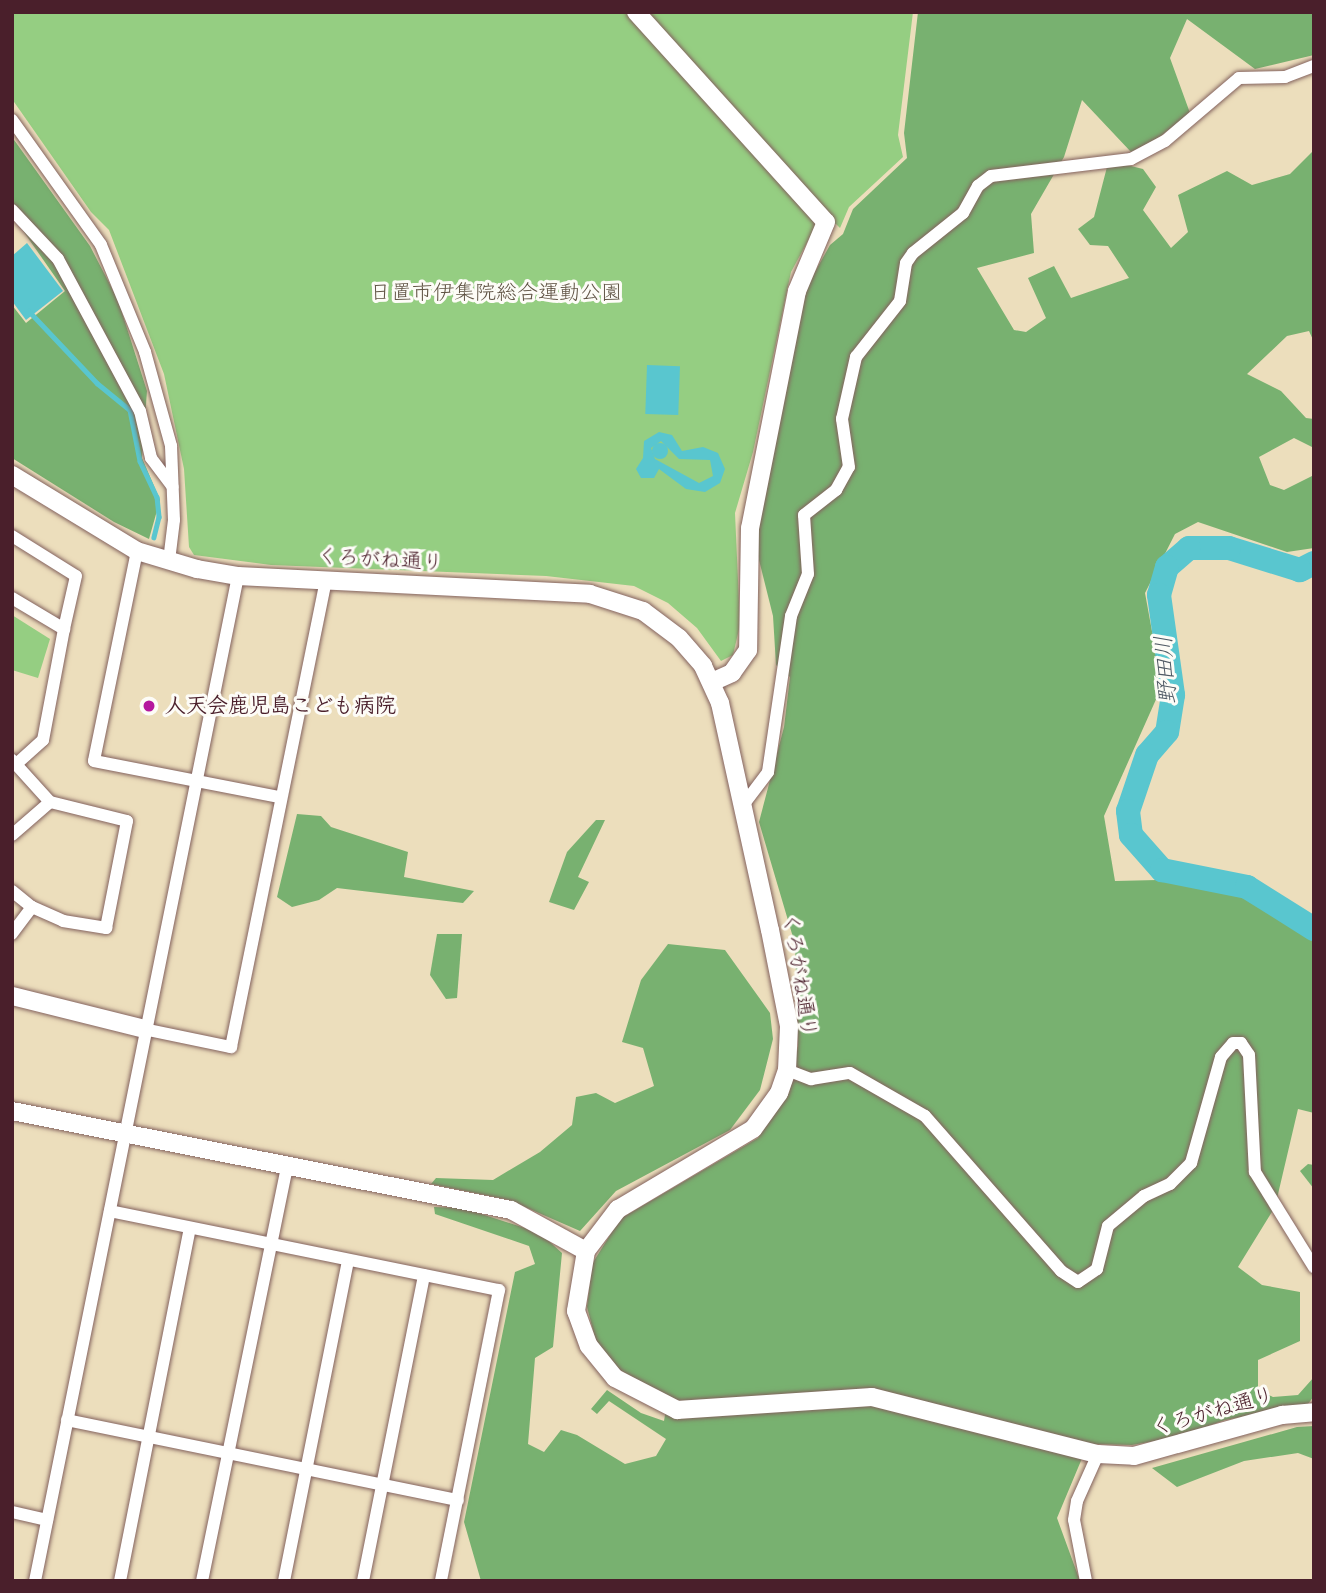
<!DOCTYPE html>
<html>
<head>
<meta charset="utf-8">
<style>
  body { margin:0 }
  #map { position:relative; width:1326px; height:1593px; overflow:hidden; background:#ecdebc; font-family:Pangolin,"Klee One",sans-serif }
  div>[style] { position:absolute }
  .green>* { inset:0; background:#95ce82 }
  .forest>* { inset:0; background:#78b170 }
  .water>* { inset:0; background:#59c6cf; transform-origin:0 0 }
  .round { border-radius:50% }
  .stream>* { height:4.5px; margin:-2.25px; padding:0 2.25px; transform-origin:2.25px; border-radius:2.25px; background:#59c6cf }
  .river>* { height:24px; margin:-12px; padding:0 12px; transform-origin:12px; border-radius:12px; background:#59c6cf }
  .roads { filter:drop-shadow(0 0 2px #83625e) drop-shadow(0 0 2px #83625e) }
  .street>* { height:12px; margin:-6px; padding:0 6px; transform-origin:6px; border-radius:6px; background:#fff }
  .secondary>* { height:18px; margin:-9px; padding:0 9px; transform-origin:9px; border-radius:9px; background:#fff }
  .dots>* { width:19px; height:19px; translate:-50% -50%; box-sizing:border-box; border:4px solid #fdfcf7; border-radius:50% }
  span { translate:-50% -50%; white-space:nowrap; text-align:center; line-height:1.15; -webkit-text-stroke:6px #fdfcf7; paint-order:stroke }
  .park-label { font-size:21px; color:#605445 }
  .street-label { font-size:21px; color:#4a1f2b }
  .poi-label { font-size:21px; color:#4a1f2b; font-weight:700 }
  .left { translate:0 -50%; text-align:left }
  .water-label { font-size:23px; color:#4f5964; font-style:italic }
  .frame { position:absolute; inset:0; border:14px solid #4a1f2b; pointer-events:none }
</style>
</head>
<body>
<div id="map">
  <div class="green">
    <i style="clip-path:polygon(12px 12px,913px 12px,898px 135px,903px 157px,849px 207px,840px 228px,836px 224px,815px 228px,791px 272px,753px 452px,735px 513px,740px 625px,733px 655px,721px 661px,697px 628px,668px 603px,634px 586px,546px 576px,271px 565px,194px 555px,189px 547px,184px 469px,164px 374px,109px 230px,91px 212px,12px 99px)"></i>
    <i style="clip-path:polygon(12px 615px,50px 639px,38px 678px,12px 670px)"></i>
  </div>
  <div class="forest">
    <i style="clip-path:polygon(918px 12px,1314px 12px,1314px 55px,1255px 69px,1187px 19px,1170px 58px,1190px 113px,1157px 139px,1131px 152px,1082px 100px,1064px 157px,1031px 214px,1034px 253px,977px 268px,1014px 330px,1026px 332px,1046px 318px,1028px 278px,1054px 266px,1071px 298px,1129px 278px,1108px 246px,1090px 245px,1078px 229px,1094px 217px,1107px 167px,1119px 163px,1143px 169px,1156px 187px,1143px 210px,1171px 248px,1188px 232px,1178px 195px,1227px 171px,1252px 185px,1290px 174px,1314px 150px,1314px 342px,1309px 331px,1287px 336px,1247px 374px,1281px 391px,1306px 418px,1314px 419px,1314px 448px,1294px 438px,1259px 457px,1270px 485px,1284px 490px,1314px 475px,1314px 548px,1287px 552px,1198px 522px,1175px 534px,1145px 593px,1162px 686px,1104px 816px,1115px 881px,1199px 879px,1260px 887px,1314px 933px,1314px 1113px,1298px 1109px,1275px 1207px,1238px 1267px,1262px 1285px,1300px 1292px,1300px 1341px,1258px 1360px,1258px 1390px,1273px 1397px,1298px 1395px,1314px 1377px,1314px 1396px,1308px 1404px,1225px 1420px,1178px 1437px,1132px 1445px,1088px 1444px,1057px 1518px,1080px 1581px,481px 1581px,464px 1522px,515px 1272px,535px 1264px,529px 1246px,435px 1214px,434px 1207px,463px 1208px,540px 1233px,562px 1253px,553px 1347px,535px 1358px,528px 1444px,544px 1452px,561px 1430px,577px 1435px,625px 1464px,656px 1456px,666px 1439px,609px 1401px,597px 1414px,591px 1409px,607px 1390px,641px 1413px,664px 1421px,668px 1397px,611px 1365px,595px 1338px,587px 1307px,592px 1264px,620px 1219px,758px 1138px,789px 1093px,798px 1046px,795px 944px,759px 822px,784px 727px,790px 677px,776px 665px,773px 616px,755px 544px,807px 286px,830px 245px,843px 234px,853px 209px,907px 158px,904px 133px)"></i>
    <i style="clip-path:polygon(12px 137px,90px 246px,118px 300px,147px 391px,142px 458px,160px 500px,149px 539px,114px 522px,12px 458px,12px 305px,26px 323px,65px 291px,12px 215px)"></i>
    <i style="clip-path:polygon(297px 814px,321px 816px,331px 827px,408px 852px,404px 877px,474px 891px,463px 903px,337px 888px,319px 900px,292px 907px,277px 897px)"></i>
    <i style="clip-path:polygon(596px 820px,605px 820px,578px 877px,589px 882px,574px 910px,549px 902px,567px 852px)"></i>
    <i style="clip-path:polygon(437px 934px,462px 934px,457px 998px,446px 999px,430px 975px)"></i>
    <i style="clip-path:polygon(668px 944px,725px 950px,770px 1013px,773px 1039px,760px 1090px,730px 1130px,616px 1191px,580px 1231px,509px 1200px,431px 1184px,436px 1178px,493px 1180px,540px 1152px,572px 1125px,576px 1097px,596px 1093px,615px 1103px,654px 1086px,643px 1048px,622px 1042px,641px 980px)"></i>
    <i style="clip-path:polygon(1308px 1164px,1314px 1165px,1314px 1189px,1300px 1171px)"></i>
    <i style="clip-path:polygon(1314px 1426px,1314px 1459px,1298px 1453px,1244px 1461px,1177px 1487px,1152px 1468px,1297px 1427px)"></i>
  </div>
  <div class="water">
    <i style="clip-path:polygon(27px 243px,63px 291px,26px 320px,12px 301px,12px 256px)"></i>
    <i style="left:647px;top:365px;width:33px;height:49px;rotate:2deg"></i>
    <i style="clip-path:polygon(evenodd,659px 432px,672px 435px,682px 451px,703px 447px,718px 453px,725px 469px,720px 483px,705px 492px,686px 489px,659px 469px,654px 478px,641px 478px,636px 469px,643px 458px,644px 441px,659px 432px,661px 441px,679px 459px,710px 460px,713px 476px,699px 483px,655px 459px,651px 448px,661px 441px)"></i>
    <i class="round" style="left:652px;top:443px;width:16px;height:16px"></i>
  </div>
  <div class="stream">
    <i style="left:29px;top:311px;width:99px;rotate:46.6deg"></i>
    <i style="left:97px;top:383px;width:43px;rotate:39.3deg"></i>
    <i style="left:130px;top:410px;width:52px;rotate:78.9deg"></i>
    <i style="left:140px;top:461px;width:40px;rotate:65deg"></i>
    <i style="left:157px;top:497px;width:20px;rotate:84deg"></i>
    <i style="left:159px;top:517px;width:21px;rotate:104deg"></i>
  </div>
  <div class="river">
    <i style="left:1314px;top:563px;width:16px;rotate:153deg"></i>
    <i style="left:1300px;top:570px;width:74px;rotate:-162.8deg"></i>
    <i style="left:1229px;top:548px;width:40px;rotate:180deg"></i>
    <i style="left:1189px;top:548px;width:29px;rotate:139deg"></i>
    <i style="left:1167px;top:567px;width:29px;rotate:106deg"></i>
    <i style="left:1159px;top:595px;width:101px;rotate:82deg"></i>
    <i style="left:1173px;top:695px;width:37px;rotate:99deg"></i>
    <i style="left:1167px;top:732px;width:30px;rotate:131deg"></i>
    <i style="left:1147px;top:755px;width:59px;rotate:108.7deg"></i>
    <i style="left:1128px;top:811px;width:24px;rotate:83deg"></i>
    <i style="left:1131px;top:835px;width:47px;rotate:48.5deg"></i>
    <i style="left:1162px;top:870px;width:87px;rotate:11.3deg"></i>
    <i style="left:1247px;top:887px;width:79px;rotate:32.1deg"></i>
  </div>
  <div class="roads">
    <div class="street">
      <i style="left:12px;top:120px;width:153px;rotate:54.5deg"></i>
      <i style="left:101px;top:245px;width:116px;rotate:67.6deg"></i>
      <i style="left:145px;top:352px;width:98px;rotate:74.5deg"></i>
      <i style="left:171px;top:446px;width:74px;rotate:87.7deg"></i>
      <i style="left:174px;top:520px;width:41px;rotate:97deg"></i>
      <i style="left:12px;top:210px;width:67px;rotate:46.8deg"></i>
      <i style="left:58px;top:259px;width:173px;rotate:61.7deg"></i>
      <i style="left:140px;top:411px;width:48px;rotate:76.8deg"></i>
      <i style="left:151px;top:458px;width:36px;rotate:53deg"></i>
      <i style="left:12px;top:536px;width:75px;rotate:32deg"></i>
      <i style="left:76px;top:576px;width:54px;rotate:102.8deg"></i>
      <i style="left:137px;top:551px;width:214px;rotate:101.6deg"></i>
      <i style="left:94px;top:761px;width:189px;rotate:11deg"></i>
      <i style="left:12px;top:598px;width:61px;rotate:30.8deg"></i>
      <i style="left:64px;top:629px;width:113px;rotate:100.7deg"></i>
      <i style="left:43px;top:740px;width:36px;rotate:138deg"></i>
      <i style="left:744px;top:804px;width:40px;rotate:-53deg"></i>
      <i style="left:768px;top:772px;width:158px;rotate:-81.6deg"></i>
      <i style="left:791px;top:616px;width:45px;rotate:-68deg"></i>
      <i style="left:808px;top:574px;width:59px;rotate:-93.9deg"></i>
      <i style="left:804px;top:515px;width:41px;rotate:-38deg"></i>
      <i style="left:836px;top:490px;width:26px;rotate:-61deg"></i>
      <i style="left:849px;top:467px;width:49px;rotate:-98.3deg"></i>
      <i style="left:842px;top:419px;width:64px;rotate:-77.3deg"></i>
      <i style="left:856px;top:357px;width:71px;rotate:-51.8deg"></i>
      <i style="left:900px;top:301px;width:38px;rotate:-81deg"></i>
      <i style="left:906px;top:263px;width:12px;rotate:-55deg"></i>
      <i style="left:913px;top:253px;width:64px;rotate:-38.7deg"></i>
      <i style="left:963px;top:213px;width:31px;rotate:-61deg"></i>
      <i style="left:978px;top:186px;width:16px;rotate:-38deg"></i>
      <i style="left:991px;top:176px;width:141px;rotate:-6.9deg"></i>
      <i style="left:1131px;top:159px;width:38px;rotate:-28deg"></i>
      <i style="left:1165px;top:141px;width:97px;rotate:-40.4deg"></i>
      <i style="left:1239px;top:78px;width:46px;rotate:-1.2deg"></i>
      <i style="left:1285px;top:77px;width:31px;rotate:-21deg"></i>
      <i style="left:12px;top:835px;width:50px;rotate:-41deg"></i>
      <i style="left:50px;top:802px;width:57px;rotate:-132.1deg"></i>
      <i style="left:12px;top:891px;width:26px;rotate:39deg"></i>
      <i style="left:32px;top:907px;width:34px;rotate:127deg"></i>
      <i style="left:32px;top:907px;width:34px;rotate:24deg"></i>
      <i style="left:63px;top:921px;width:44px;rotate:9.2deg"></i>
      <i style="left:106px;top:928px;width:109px;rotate:-78.9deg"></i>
      <i style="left:127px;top:821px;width:79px;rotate:-166.1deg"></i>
      <i style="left:144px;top:1029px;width:89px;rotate:11.7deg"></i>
      <i style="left:231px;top:1047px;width:476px;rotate:-78.5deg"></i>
      <i style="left:787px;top:1070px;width:26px;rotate:21deg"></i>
      <i style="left:811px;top:1079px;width:39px;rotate:-9deg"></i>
      <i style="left:850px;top:1073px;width:86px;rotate:29.8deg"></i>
      <i style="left:925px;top:1116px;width:206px;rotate:48.7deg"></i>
      <i style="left:1061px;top:1271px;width:20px;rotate:33deg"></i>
      <i style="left:1078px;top:1282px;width:23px;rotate:-34deg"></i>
      <i style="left:1097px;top:1269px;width:44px;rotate:-75.7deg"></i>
      <i style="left:1108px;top:1226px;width:47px;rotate:-39.8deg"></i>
      <i style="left:1144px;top:1196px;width:29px;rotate:-25deg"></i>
      <i style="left:1170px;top:1184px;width:30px;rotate:-45deg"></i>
      <i style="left:1191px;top:1163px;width:110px;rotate:-74.2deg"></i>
      <i style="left:1221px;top:1057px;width:18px;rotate:-49deg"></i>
      <i style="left:1233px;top:1043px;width:8px"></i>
      <i style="left:1241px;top:1043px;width:14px;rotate:56deg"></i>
      <i style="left:1249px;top:1055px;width:117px;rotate:87.1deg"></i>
      <i style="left:1255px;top:1172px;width:112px;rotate:58.2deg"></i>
      <i style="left:110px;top:1211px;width:397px;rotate:11.5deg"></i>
      <i style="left:499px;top:1290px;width:297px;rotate:101.3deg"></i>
      <i style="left:67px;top:1420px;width:399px;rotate:11.6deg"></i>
      <i style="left:12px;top:1512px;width:36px;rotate:13deg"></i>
      <i style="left:35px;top:1581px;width:1025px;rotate:-78.58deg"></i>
      <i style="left:120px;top:1581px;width:359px;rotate:-78.8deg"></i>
      <i style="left:202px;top:1581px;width:423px;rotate:-78.4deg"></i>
      <i style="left:284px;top:1581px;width:327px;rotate:-78.7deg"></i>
      <i style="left:363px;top:1581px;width:312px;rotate:-78.7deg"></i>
      <i style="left:1086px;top:1581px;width:62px;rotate:-101.1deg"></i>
      <i style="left:1074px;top:1520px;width:19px;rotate:-81deg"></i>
      <i style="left:1077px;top:1501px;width:51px;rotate:-65.9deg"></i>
    </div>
    <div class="secondary">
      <i style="left:636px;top:12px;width:283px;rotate:47.9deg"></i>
      <i style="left:826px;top:222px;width:75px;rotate:112.8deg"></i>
      <i style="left:797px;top:291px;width:242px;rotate:101.2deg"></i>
      <i style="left:750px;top:528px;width:122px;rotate:90.9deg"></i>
      <i style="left:748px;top:650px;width:28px;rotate:125deg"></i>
      <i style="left:732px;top:673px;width:22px;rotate:156deg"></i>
      <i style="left:12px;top:475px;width:146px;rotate:31.3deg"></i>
      <i style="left:137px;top:551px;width:63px;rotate:16.7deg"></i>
      <i style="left:197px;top:569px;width:42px;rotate:9.7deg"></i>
      <i style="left:238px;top:576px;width:352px;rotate:2.9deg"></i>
      <i style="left:590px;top:594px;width:56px;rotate:17.8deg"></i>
      <i style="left:643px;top:611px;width:45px;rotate:36.9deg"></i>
      <i style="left:679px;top:638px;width:37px;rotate:49deg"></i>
      <i style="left:703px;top:666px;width:41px;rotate:65.3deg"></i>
      <i style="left:720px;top:703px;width:232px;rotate:77.6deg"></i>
      <i style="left:770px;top:930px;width:98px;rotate:78.8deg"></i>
      <i style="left:789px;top:1026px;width:44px;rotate:92.6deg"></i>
      <i style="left:787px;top:1070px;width:24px;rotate:109deg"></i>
      <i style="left:779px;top:1093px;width:44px;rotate:125.8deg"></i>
      <i style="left:753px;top:1129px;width:157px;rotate:149.3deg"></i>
      <i style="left:618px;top:1209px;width:53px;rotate:127.3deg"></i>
      <i style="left:586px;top:1251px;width:61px;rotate:99.5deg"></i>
      <i style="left:576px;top:1311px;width:37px;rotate:70deg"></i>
      <i style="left:589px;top:1346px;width:41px;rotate:50.9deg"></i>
      <i style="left:615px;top:1378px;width:70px;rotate:27.3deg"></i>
      <i style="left:677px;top:1410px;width:195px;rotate:-3.8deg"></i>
      <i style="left:872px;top:1397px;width:233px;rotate:14.2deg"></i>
      <i style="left:1098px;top:1454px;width:36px;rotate:3deg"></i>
      <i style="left:1134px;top:1456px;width:154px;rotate:-15.5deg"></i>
      <i style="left:1282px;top:1415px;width:32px;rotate:-5deg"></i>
      <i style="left:12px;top:996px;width:136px;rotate:14deg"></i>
      <i style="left:12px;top:1111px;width:509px;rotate:11.22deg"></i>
      <i style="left:511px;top:1210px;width:85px;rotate:28.7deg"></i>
    </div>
  </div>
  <div class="dots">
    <i style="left:149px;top:706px;background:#b5179e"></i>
  </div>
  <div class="park-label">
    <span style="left:496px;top:293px">日置市伊集院総合運動公園</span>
  </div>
  <div class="street-label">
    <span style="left:380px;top:560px;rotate:3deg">くろがね通り</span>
    <span style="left:799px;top:975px;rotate:81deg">くろがね通り</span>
    <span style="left:1213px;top:1412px;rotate:-16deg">くろがね通り</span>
  </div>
  <div class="poi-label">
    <span class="left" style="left:165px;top:706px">人天会鹿児島こども病院</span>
  </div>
  <div class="water-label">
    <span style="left:1166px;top:670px;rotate:-94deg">野田川</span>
  </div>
  <div class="frame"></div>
</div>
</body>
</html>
